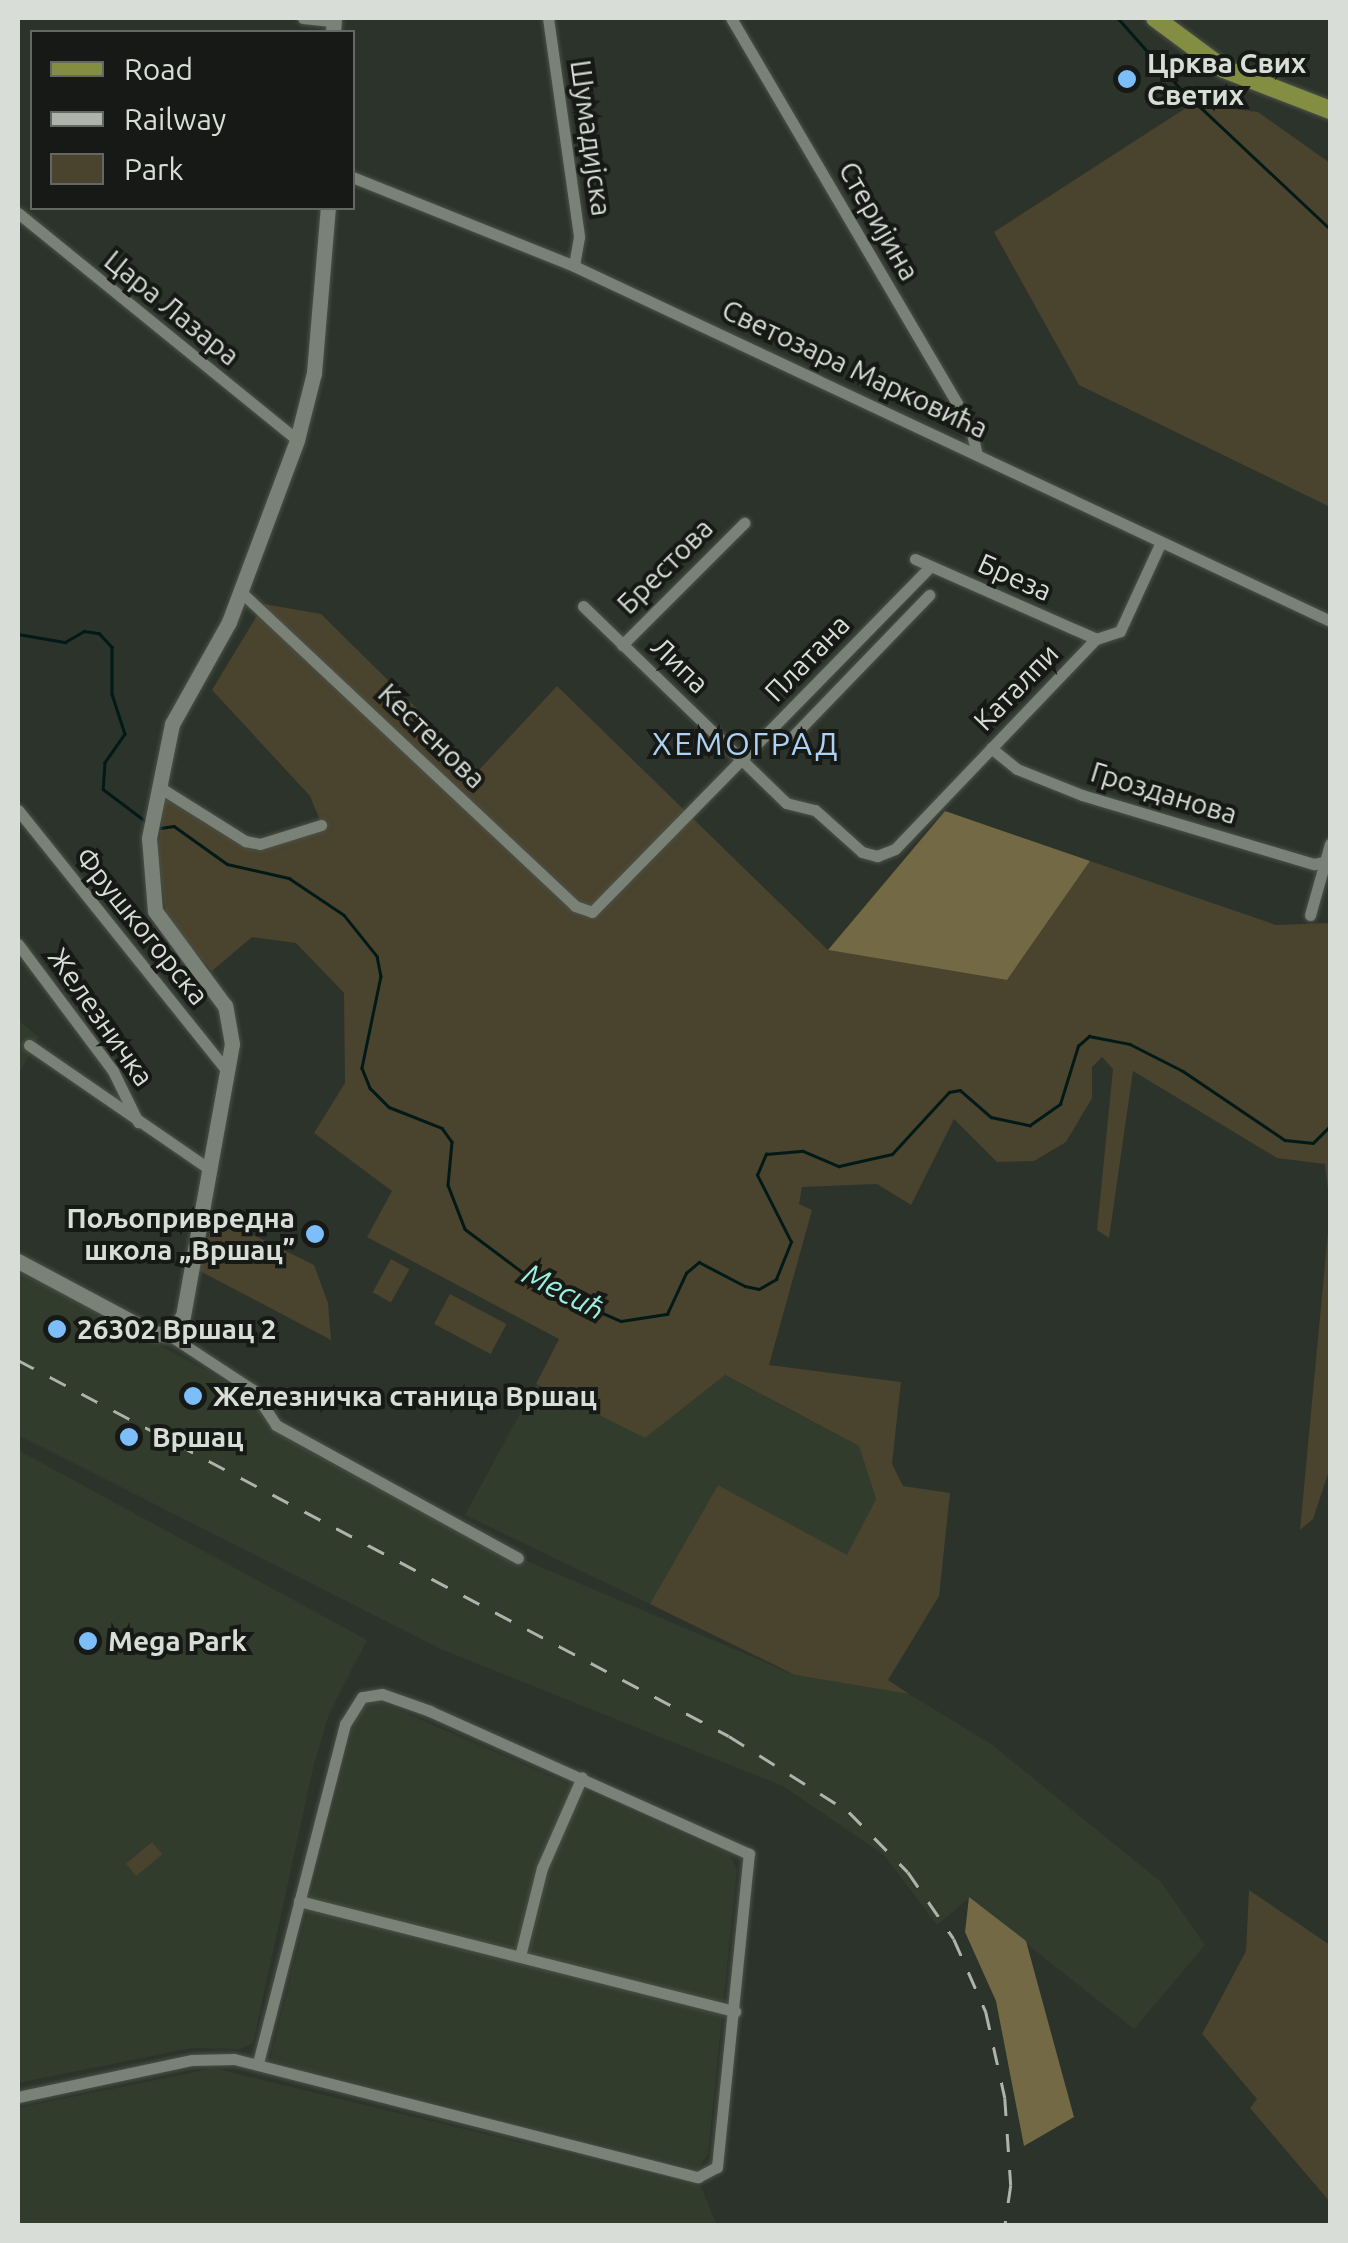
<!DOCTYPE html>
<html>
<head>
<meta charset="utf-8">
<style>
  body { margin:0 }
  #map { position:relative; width:1348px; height:2243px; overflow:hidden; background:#2c332a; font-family:Ubuntu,sans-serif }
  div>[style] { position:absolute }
  .built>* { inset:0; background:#313c2d }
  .green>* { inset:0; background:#4a432d; transform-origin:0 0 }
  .forest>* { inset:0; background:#746945 }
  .stream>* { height:2.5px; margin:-1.25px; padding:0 1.25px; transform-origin:1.25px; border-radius:1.25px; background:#021a17 }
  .roads { filter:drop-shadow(0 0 2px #4b5149) drop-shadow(0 0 2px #4b5149) }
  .minor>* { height:11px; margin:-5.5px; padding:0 5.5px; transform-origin:5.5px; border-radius:5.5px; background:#7a8277 }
  .tertiary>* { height:15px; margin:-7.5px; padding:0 7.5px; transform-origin:7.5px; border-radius:7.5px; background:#7a8277 }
  .primary>* { height:18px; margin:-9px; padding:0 9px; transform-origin:9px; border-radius:9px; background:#848e43 }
  .rail>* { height:2.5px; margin-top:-1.25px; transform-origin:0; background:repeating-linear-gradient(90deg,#aeb3ac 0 18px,transparent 0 36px) }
  .dots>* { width:28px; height:28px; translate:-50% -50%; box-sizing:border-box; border:5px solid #161915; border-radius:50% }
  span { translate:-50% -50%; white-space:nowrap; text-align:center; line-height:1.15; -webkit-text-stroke:8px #161915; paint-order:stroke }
  .poi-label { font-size:28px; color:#d9ddd7; font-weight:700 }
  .left { translate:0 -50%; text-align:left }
  .right { translate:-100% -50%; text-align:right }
  .street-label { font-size:28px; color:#d9ddd7 }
  .water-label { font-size:30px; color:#9cf0e0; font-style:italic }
  .quarter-label { font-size:32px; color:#aed2f3; letter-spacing:2.5px }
  .frame { position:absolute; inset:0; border:20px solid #d9ddd7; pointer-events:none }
  .legend { position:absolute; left:30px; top:30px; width:325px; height:180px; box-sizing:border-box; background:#161915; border:2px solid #646763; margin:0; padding:12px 18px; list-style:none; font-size:30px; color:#d9ddd7 }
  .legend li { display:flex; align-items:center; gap:20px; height:50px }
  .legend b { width:50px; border:2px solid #646763 }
</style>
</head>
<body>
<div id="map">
  <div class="built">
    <i style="clip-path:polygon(18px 1020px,39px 1037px,18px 1075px)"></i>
    <i style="clip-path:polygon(18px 1268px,255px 1397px,294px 1443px,529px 1562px,795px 1675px,909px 1694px,991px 1744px,1161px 1882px,1205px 1945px,1134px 2029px,969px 1898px,937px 1925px,884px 1855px,783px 1786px,443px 1650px,18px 1435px)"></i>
    <i style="clip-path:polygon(724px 1375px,859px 1446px,876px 1499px,847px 1556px,718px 1485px,650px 1604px,465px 1515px,536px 1384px,645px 1438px)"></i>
    <i style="clip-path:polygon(18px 1450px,367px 1640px,329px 1714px,314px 1764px,253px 2043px,240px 2049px,192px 2048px,18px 2083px)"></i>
    <i style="clip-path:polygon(378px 1701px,729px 1854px,737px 1869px,708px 2154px,698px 2169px,270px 2060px,355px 1721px,362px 1707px)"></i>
    <i style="clip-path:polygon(214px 2068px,701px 2187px,717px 2225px,18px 2225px,18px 2108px)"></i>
  </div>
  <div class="green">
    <i style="clip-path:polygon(1192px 104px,1258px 112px,1330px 163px,1330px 507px,1079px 385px,994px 232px)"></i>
    <i style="clip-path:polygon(264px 604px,321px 614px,479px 770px,557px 686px,828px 950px,1007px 980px,1090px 861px,1276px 925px,1330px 923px,1330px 1208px,1325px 1164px,1277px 1158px,1133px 1071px,1109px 1238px,1097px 1230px,1113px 1069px,1102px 1057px,1092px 1067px,1092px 1098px,1066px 1142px,1034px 1161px,997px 1162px,954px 1119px,911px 1205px,877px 1184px,802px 1187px,799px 1204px,812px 1210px,769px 1365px,901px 1382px,892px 1464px,903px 1486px,950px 1493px,939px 1596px,888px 1680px,909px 1694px,795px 1675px,650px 1604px,718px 1485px,847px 1555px,876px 1499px,859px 1446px,725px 1375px,645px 1438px,536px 1384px,559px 1339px,367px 1237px,392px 1191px,314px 1133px,345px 1083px,344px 993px,296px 943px,252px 937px,212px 971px,167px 920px,157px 853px,165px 800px,178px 799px,201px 821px,256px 850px,324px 830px,310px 796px,212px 690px)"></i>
    <i style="clip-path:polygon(1330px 1210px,1330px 1468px,1313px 1519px,1300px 1530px)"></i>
    <i style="clip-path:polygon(215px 1216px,314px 1265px,328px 1303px,331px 1340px,198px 1270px)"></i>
    <i style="left:391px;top:1259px;width:21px;height:38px;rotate:29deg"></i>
    <i style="left:450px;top:1294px;width:64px;height:34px;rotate:28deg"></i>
    <i style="left:152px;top:1842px;width:16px;height:34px;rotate:50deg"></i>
    <i style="clip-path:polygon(1249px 1890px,1330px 1945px,1330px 2202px,1250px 2108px,1257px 2099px,1202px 2034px,1246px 1951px)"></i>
  </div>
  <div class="forest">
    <i style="clip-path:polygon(945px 811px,1090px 861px,1007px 980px,828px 950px)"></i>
    <i style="clip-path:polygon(969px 1897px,1026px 1941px,1074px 2117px,1024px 2146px,996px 2001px,965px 1932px)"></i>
  </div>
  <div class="stream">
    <i style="left:1118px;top:18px;width:92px;rotate:48.5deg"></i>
    <i style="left:1179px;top:87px;width:207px;rotate:43.2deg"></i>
    <i style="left:18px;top:634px;width:48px;rotate:9.7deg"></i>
    <i style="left:65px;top:642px;width:22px;rotate:-30deg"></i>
    <i style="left:84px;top:631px;width:15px;rotate:8deg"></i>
    <i style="left:99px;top:633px;width:19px;rotate:47deg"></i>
    <i style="left:112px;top:647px;width:47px;rotate:90deg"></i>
    <i style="left:112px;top:694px;width:42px;rotate:72deg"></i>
    <i style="left:125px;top:734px;width:35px;rotate:125deg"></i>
    <i style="left:105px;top:763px;width:26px;rotate:94deg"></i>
    <i style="left:103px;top:789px;width:56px;rotate:37.1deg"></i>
    <i style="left:160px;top:828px;width:14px;rotate:-8deg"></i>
    <i style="left:174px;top:826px;width:65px;rotate:35.6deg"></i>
    <i style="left:227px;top:864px;width:64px;rotate:12.7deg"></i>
    <i style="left:289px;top:878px;width:66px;rotate:33.9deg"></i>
    <i style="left:344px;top:915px;width:53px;rotate:51.2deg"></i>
    <i style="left:377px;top:956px;width:20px;rotate:79deg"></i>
    <i style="left:381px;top:976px;width:94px;rotate:101.7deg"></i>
    <i style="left:362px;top:1068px;width:22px;rotate:68deg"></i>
    <i style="left:370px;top:1088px;width:27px;rotate:45deg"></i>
    <i style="left:389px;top:1107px;width:57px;rotate:21.6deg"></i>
    <i style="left:442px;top:1128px;width:17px;rotate:54deg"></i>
    <i style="left:452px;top:1142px;width:43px;rotate:95.3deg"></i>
    <i style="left:448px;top:1185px;width:47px;rotate:68.9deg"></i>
    <i style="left:465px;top:1229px;width:95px;rotate:36.9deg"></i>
    <i style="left:541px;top:1286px;width:87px;rotate:23.6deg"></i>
    <i style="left:621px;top:1321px;width:47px;rotate:-8.7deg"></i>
    <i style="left:667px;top:1314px;width:45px;rotate:-65.1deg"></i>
    <i style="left:686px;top:1273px;width:17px;rotate:-40deg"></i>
    <i style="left:699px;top:1262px;width:52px;rotate:27.6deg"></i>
    <i style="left:745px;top:1286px;width:14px;rotate:12deg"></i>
    <i style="left:759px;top:1289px;width:20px;rotate:-30deg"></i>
    <i style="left:776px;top:1279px;width:40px;rotate:-68deg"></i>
    <i style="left:791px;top:1242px;width:75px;rotate:-116.9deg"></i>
    <i style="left:757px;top:1175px;width:23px;rotate:-67deg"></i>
    <i style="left:766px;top:1154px;width:37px;rotate:-5deg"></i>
    <i style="left:803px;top:1151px;width:39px;rotate:23deg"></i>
    <i style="left:839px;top:1166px;width:54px;rotate:-12.8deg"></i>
    <i style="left:892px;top:1154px;width:84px;rotate:-47.4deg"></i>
    <i style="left:949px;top:1092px;width:11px;rotate:-10deg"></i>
    <i style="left:960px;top:1090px;width:41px;rotate:41.1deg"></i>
    <i style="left:991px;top:1117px;width:40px;rotate:12deg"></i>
    <i style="left:1030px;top:1125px;width:37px;rotate:-35deg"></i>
    <i style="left:1060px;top:1104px;width:61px;rotate:-72.8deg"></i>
    <i style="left:1078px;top:1046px;width:15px;rotate:-42deg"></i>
    <i style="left:1089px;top:1036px;width:42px;rotate:11deg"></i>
    <i style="left:1130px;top:1044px;width:59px;rotate:27deg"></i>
    <i style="left:1183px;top:1071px;width:123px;rotate:34.1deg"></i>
    <i style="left:1285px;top:1140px;width:28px;rotate:6deg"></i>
    <i style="left:1313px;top:1143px;width:24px;rotate:-45deg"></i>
  </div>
  <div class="roads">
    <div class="minor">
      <i style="left:303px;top:18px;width:31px;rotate:6deg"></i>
      <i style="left:548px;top:18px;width:221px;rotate:81.9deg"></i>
      <i style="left:579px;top:237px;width:29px;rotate:100deg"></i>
      <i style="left:731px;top:18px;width:472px;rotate:59.6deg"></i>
      <i style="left:970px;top:425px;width:28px;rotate:77deg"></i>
      <i style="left:352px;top:177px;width:239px;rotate:21.8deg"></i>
      <i style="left:574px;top:266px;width:835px;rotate:25.15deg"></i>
      <i style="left:18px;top:213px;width:360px;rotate:39.1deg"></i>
      <i style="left:915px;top:559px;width:198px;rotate:23.8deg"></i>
      <i style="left:241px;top:592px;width:458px;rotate:43.2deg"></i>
      <i style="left:575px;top:906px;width:18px;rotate:19deg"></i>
      <i style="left:592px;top:912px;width:483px;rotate:-45.6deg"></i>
      <i style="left:583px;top:606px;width:283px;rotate:44.1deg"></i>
      <i style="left:786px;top:803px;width:30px;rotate:14deg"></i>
      <i style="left:815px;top:810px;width:63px;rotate:41.8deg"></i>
      <i style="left:862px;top:852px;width:16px;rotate:15deg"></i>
      <i style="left:877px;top:856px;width:19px;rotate:-21deg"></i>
      <i style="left:895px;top:849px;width:291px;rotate:-46.3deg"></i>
      <i style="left:1096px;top:639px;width:25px;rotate:-18deg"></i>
      <i style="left:1120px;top:631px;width:98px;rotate:-65.3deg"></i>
      <i style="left:622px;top:645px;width:173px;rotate:-45deg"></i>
      <i style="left:791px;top:738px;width:199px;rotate:-46deg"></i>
      <i style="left:991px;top:748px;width:33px;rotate:39deg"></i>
      <i style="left:1017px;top:769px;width:70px;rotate:21.8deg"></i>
      <i style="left:1082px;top:795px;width:242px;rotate:16.6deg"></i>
      <i style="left:1314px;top:864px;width:16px;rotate:-11deg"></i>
      <i style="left:159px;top:787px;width:102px;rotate:32.1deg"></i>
      <i style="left:245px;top:841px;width:15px;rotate:11deg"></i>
      <i style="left:260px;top:844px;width:64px;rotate:-17.3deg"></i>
      <i style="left:18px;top:810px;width:336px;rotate:51.3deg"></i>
      <i style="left:1310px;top:915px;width:74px;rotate:-74.3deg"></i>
      <i style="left:18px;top:944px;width:159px;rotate:53.2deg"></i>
      <i style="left:113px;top:1071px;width:57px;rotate:63.9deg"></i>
      <i style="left:29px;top:1045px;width:217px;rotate:34.5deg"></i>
      <i style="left:169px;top:1335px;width:100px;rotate:33.2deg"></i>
      <i style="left:253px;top:1390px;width:42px;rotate:56.7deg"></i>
      <i style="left:276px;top:1425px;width:276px;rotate:28.8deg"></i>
      <i style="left:299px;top:1901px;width:450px;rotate:14.2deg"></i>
      <i style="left:520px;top:1956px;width:91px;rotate:-76deg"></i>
      <i style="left:542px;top:1868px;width:99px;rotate:-66.3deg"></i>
      <i style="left:18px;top:2097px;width:178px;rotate:-12deg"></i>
      <i style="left:192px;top:2060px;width:42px;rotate:-1.4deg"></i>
      <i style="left:234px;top:2059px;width:479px;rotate:14.3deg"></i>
      <i style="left:698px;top:2177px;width:21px;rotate:-28deg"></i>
      <i style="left:717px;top:2167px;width:315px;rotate:-84.2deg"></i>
      <i style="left:749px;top:1854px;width:350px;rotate:-155.9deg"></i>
      <i style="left:430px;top:1711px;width:51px;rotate:-160.5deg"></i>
      <i style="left:382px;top:1694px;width:20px;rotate:171deg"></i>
      <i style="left:362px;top:1697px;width:32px;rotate:122deg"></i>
      <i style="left:345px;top:1724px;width:351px;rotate:104.4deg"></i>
    </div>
    <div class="tertiary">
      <i style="left:333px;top:32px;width:14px;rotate:-86deg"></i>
      <i style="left:18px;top:1261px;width:153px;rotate:28.1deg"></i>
      <i style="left:153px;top:1333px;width:16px;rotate:7deg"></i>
      <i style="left:169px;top:1335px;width:24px;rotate:-54deg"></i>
      <i style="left:183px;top:1316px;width:276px;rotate:-79.8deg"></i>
      <i style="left:232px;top:1044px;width:39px;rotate:-100deg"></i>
      <i style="left:225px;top:1006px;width:118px;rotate:-126.4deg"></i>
      <i style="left:155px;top:911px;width:73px;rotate:-94.7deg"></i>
      <i style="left:149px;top:838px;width:116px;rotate:-78.6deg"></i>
      <i style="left:172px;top:724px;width:117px;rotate:-60.8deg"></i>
      <i style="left:229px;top:622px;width:194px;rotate:-69.5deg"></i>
      <i style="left:297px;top:440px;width:69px;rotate:-75.8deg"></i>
      <i style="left:314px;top:373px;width:166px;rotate:-85.2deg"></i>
    </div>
    <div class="primary">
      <i style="left:1155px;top:18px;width:86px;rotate:36.5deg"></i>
      <i style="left:1224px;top:69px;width:114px;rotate:21.1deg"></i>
    </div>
  </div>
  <div class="rail">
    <i style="left:18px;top:1360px;width:804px;rotate:27.87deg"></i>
    <i style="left:729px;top:1736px;width:142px;rotate:32.3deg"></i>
    <i style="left:849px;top:1812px;width:84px;rotate:45.5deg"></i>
    <i style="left:908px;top:1872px;width:81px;rotate:55.5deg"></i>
    <i style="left:954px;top:1939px;width:80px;rotate:66.3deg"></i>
    <i style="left:986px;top:2012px;width:88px;rotate:77.5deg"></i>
    <i style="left:1005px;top:2098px;width:87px;rotate:86.1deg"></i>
    <i style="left:1011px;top:2185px;width:41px;rotate:98.3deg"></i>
  </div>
  <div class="dots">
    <i style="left:1127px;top:79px;background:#7cbef9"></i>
    <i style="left:315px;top:1234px;background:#7cbef9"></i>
    <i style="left:57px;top:1329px;background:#7cbef9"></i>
    <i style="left:193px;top:1396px;background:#7cbef9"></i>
    <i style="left:129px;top:1437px;background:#7cbef9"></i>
    <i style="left:88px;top:1641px;background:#7cbef9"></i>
  </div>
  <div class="poi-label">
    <span class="left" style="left:1147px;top:79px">Црква Свих<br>Светих</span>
    <span class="right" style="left:295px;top:1234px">Пољопривредна<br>школа „Вршац”</span>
    <span class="left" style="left:77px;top:1329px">26302 Вршац 2</span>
    <span class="left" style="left:213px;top:1396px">Железничка станица Вршац</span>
    <span class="left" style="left:152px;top:1437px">Вршац</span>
    <span class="left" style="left:108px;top:1641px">Mega Park</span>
  </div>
  <div class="street-label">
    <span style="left:591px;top:138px;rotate:82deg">Шумадијска</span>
    <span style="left:879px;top:221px;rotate:60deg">Стеријина</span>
    <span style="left:172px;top:308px;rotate:39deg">Цара Лазара</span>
    <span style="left:855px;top:369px;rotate:25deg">Светозара Марковића</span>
    <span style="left:665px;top:566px;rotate:-45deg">Брестова</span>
    <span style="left:1015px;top:577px;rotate:24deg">Бреза</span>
    <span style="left:807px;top:658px;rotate:-46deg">Платана</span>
    <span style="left:680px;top:665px;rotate:44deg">Липа</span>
    <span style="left:1016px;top:687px;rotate:-46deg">Каталпи</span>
    <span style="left:432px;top:736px;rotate:44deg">Кестенова</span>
    <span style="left:1164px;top:793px;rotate:17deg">Грозданова</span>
    <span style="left:142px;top:926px;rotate:51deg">Фрушкогорска</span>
    <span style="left:101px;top:1017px;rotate:55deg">Железничка</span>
  </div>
  <div class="water-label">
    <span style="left:564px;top:1291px;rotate:27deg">Месић</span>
  </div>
  <div class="quarter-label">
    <span style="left:746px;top:743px">ХЕМОГРАД</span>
  </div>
  <div class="frame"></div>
  <ul class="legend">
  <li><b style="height:12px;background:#848e43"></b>Road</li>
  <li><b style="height:12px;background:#aeb3ac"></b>Railway</li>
  <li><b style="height:28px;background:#4a432d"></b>Park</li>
  </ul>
</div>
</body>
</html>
